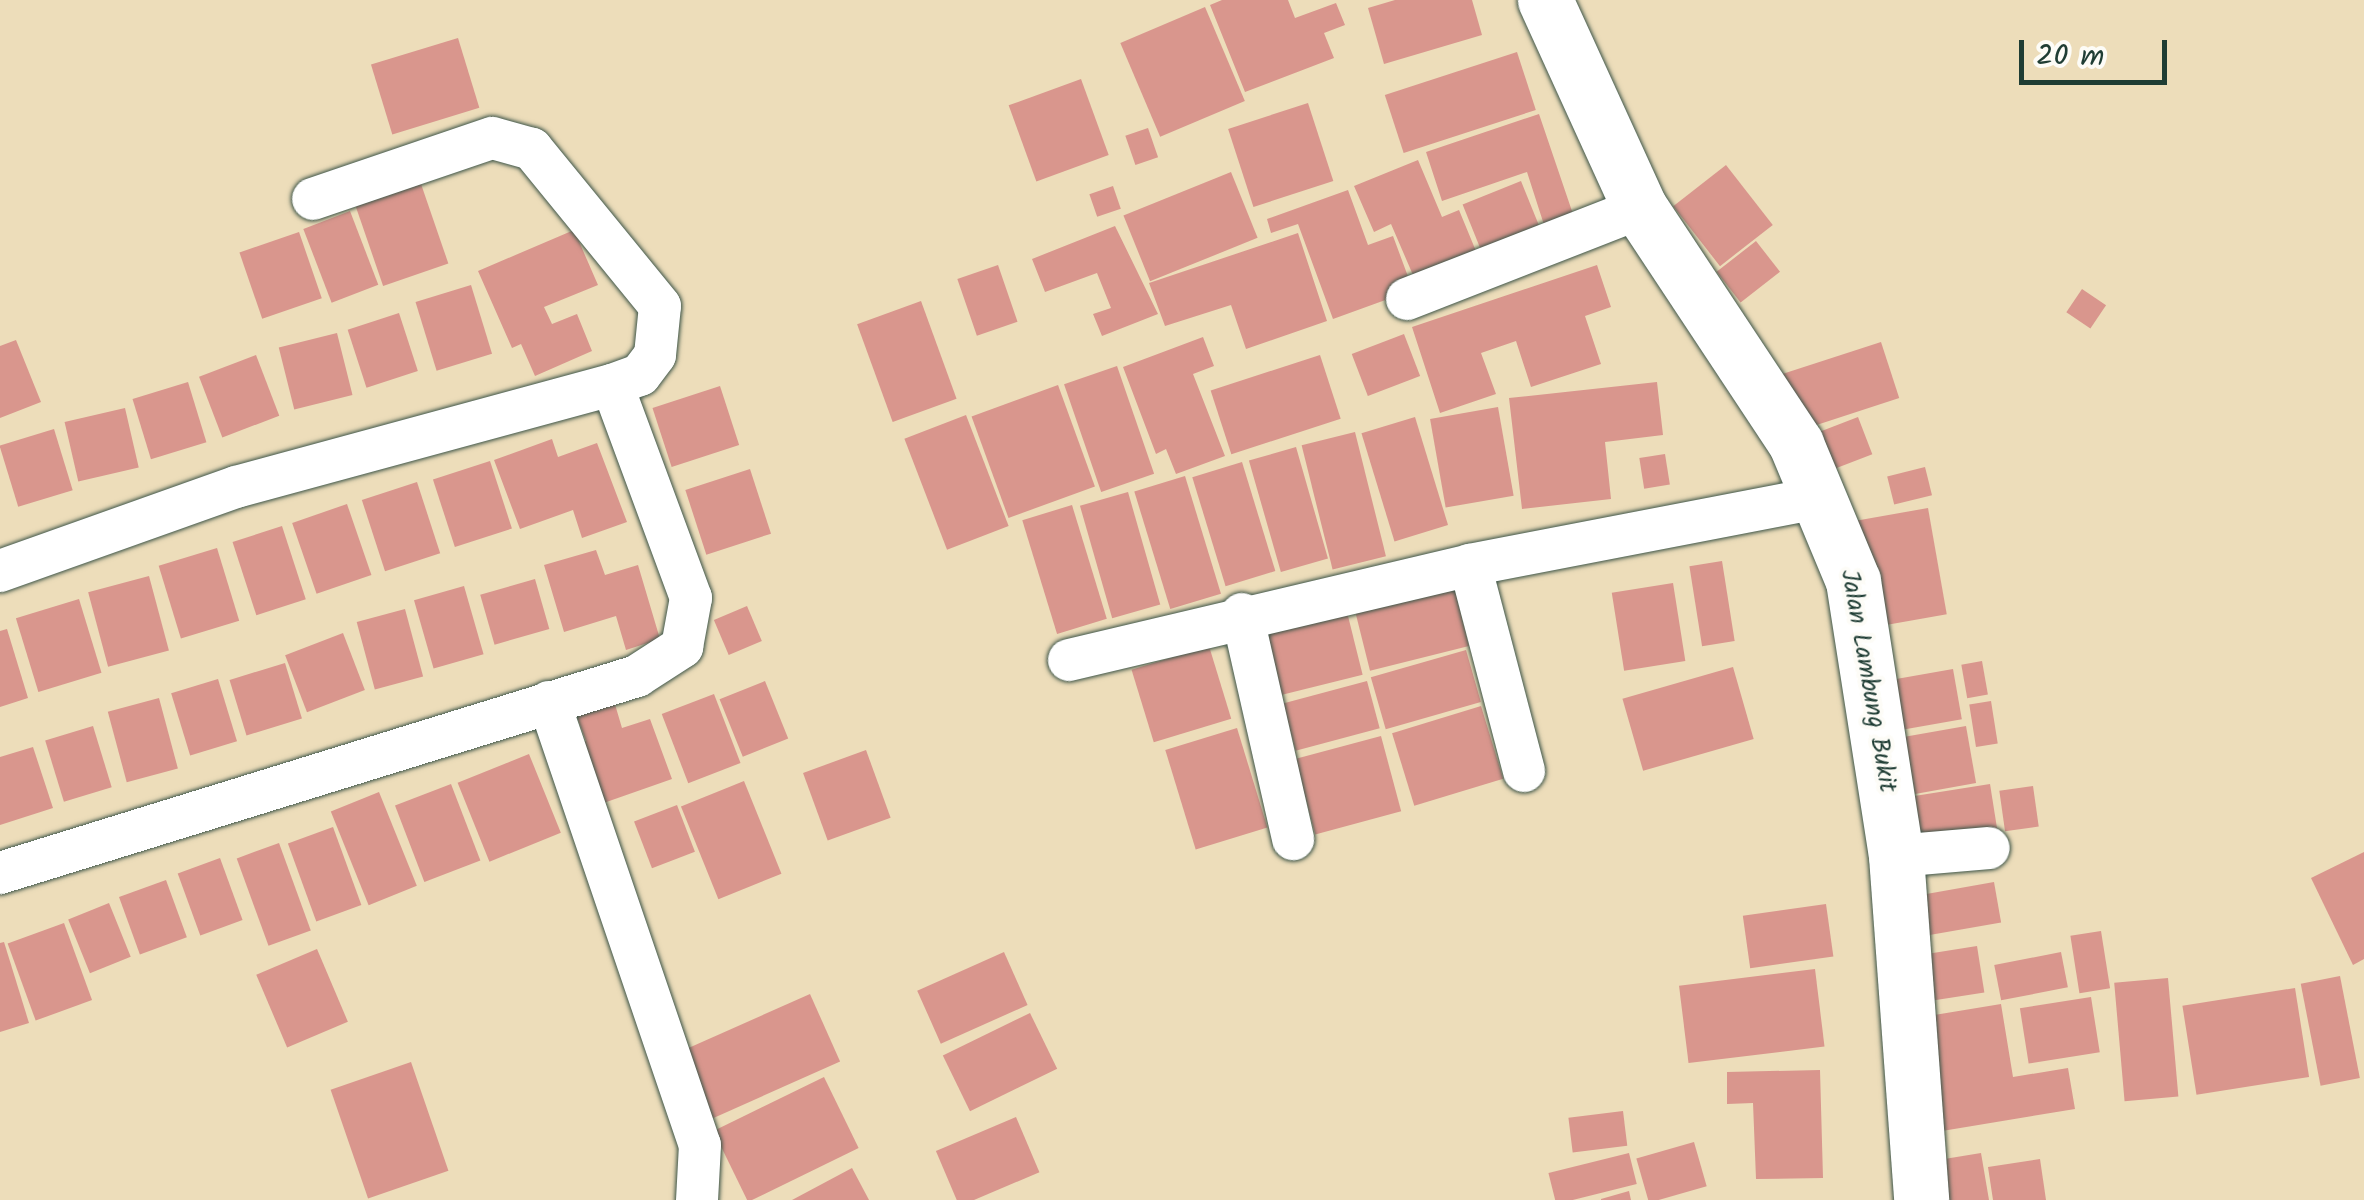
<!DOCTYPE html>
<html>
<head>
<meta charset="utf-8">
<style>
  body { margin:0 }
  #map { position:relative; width:2364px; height:1200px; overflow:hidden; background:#edddba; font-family:Kalam,sans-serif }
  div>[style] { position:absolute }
  .building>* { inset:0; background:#d9968d; transform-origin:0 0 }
  .roads { filter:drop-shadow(0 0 2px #3e5548) drop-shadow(0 0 2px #3e5548) }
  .minor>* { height:42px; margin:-21px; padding:0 21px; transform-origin:21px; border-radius:21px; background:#fff }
  .tertiary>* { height:55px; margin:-27.5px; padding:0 27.5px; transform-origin:27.5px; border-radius:27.5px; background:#fff }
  span { translate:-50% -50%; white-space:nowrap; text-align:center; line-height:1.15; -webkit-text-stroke:8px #fdfcf7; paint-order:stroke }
  .street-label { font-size:25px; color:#1f3d34 }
  .scale { position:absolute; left:2019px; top:40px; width:148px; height:45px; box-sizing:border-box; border:5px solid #1f3d34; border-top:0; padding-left:12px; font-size:30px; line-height:35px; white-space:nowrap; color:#1f3d34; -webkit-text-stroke:8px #fdfcf7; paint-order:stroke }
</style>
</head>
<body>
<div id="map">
  <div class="building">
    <i style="clip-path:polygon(1222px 0,1288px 0,1295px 18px,1336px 3px,1345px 25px,1324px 33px,1334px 58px,1245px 92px,1210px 5px)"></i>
    <i style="clip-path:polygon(1395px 0,1472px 0,1482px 35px,1384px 64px,1368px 8px)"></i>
    <i style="left:1205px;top:7px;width:102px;height:92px;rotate:67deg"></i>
    <i style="left:458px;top:38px;width:73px;height:91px;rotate:73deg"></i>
    <i style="left:1517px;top:52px;width:61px;height:139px;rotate:72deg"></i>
    <i style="left:1081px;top:79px;width:81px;height:77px;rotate:70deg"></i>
    <i style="left:1308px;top:103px;width:82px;height:84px;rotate:72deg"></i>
    <i style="clip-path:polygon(1539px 114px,1575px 220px,1546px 231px,1527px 172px,1442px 201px,1426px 152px)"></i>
    <i style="left:1148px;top:128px;width:31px;height:24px;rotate:71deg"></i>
    <i style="clip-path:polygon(1418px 160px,1442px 217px,1459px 210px,1478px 256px,1416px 282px,1391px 224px,1374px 232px,1354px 186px)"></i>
    <i style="left:1726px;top:165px;width:76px;height:67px;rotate:52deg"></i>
    <i style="left:1231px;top:172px;width:71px;height:116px;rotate:68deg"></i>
    <i style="left:1521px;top:181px;width:61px;height:63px;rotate:68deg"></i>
    <i style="left:421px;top:184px;width:84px;height:69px;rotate:71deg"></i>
    <i style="left:1113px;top:186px;width:24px;height:25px;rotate:71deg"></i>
    <i style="clip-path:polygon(1348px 190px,1368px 245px,1393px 236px,1413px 290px,1333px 319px,1298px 224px,1271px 233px,1267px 219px)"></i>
    <i style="left:350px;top:211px;width:79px;height:50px;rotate:69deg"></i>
    <i style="clip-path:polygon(1115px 226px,1158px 314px,1102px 336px,1093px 314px,1111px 308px,1097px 273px,1045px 292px,1032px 259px)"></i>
    <i style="clip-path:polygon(574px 230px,598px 285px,544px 307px,552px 324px,577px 314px,592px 351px,535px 376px,521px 344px,512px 348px,478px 271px)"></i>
    <i style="left:299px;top:232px;width:70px;height:63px;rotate:71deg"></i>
    <i style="clip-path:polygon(1298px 233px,1327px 321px,1246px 349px,1231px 305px,1165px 326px,1149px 283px)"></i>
    <i style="left:1756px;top:241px;width:39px;height:50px;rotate:52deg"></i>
    <i style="left:998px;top:265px;width:60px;height:43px;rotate:71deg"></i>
    <i style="clip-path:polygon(1597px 265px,1611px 307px,1585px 316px,1601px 364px,1531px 387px,1516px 341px,1481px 353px,1496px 394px,1440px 413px,1412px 327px)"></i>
    <i style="left:471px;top:285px;width:72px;height:58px;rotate:73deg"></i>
    <i style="left:2082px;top:289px;width:29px;height:28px;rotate:34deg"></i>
    <i style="left:921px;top:301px;width:104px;height:68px;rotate:70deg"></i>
    <i style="left:399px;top:313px;width:61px;height:54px;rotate:72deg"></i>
    <i style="left:337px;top:333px;width:64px;height:60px;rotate:76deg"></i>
    <i style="left:1404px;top:334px;width:45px;height:56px;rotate:69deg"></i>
    <i style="clip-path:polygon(1203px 337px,1214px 366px,1193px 374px,1225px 456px,1176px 474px,1166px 449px,1156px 454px,1123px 367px)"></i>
    <i style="clip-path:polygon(16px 340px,41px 402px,0 418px,0 346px)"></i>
    <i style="left:1881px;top:342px;width:59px;height:107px;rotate:72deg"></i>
    <i style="left:256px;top:355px;width:65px;height:61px;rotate:69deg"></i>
    <i style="left:1320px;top:355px;width:67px;height:115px;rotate:72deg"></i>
    <i style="left:1117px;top:366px;width:114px;height:56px;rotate:71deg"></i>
    <i style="left:188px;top:382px;width:63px;height:58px;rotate:73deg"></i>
    <i style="clip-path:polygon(1657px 382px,1663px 435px,1605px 442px,1611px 499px,1522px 509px,1509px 398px)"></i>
    <i style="left:1058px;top:385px;width:108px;height:92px;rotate:70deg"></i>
    <i style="left:720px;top:386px;width:62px;height:71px;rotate:72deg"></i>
    <i style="left:1498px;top:407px;width:90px;height:69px;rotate:80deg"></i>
    <i style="left:125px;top:408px;width:61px;height:62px;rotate:77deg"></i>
    <i style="left:966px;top:415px;width:119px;height:66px;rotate:69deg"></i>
    <i style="left:1415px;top:417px;width:113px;height:56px;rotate:73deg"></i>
    <i style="left:1858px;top:417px;width:40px;height:57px;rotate:69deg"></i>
    <i style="left:54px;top:429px;width:64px;height:57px;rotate:73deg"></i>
    <i style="left:1355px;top:432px;width:128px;height:55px;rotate:76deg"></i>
    <i style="clip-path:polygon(552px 439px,558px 457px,597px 443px,627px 522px,582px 538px,573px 510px,520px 529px,494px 460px)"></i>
    <i style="left:1296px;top:447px;width:116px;height:49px;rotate:74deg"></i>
    <i style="left:1665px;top:454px;width:31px;height:26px;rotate:81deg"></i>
    <i style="left:490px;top:461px;width:71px;height:60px;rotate:72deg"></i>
    <i style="left:1242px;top:462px;width:114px;height:52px;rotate:73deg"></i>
    <i style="left:1925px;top:467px;width:29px;height:39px;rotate:76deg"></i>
    <i style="left:750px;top:469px;width:68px;height:68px;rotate:72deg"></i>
    <i style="left:1185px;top:476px;width:123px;height:53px;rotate:73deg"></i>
    <i style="left:417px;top:482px;width:75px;height:58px;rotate:72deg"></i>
    <i style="left:1128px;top:492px;width:117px;height:50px;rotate:74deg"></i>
    <i style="left:347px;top:504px;width:75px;height:58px;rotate:71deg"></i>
    <i style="left:1072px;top:505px;width:119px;height:52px;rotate:73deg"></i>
    <i style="left:1928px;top:508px;width:108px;height:76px;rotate:80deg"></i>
    <i style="left:282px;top:526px;width:77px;height:52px;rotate:72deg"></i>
    <i style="left:217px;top:548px;width:76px;height:61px;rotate:73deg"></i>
    <i style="clip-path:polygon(596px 550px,605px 575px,638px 565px,660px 639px,626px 650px,616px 616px,564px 632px,544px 565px)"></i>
    <i style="left:1722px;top:561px;width:81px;height:33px;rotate:81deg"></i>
    <i style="left:149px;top:576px;width:77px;height:63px;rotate:75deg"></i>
    <i style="left:535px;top:579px;width:52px;height:57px;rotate:74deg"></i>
    <i style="left:1453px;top:582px;width:66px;height:102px;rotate:76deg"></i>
    <i style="left:1673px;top:583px;width:79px;height:62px;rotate:81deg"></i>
    <i style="left:464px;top:586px;width:71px;height:52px;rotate:74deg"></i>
    <i style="left:79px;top:599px;width:77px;height:66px;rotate:73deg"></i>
    <i style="left:1344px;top:600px;width:77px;height:87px;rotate:76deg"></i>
    <i style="left:747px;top:606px;width:38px;height:36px;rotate:67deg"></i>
    <i style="left:405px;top:609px;width:70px;height:50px;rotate:75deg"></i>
    <i style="clip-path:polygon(7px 629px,28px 698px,0 707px,0 631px)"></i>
    <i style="left:343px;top:633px;width:61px;height:62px;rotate:69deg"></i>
    <i style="left:1209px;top:646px;width:76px;height:81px;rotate:73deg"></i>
    <i style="left:1466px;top:650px;width:54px;height:99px;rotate:74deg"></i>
    <i style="left:1982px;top:661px;width:34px;height:21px;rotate:80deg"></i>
    <i style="left:285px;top:663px;width:58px;height:58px;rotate:73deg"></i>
    <i style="left:1733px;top:667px;width:75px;height:115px;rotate:74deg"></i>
    <i style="left:1953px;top:669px;width:51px;height:72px;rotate:80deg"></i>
    <i style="left:218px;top:679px;width:65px;height:49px;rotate:73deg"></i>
    <i style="left:765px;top:681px;width:62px;height:49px;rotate:68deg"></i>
    <i style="left:1367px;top:681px;width:49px;height:87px;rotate:75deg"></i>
    <i style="left:714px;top:694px;width:74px;height:56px;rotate:69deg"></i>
    <i style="left:159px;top:698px;width:73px;height:53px;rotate:75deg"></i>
    <i style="clip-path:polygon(614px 701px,622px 728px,650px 719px,672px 779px,595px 806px,574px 744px,586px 741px,576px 714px)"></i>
    <i style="left:1991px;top:701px;width:43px;height:22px;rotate:81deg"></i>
    <i style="left:1481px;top:706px;width:76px;height:93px;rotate:73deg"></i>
    <i style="left:93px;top:726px;width:64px;height:50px;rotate:73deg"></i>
    <i style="left:1966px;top:726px;width:58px;height:62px;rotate:80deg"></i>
    <i style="left:1237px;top:728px;width:104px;height:75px;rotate:73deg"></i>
    <i style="left:1381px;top:736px;width:78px;height:89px;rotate:75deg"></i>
    <i style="clip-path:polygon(33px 747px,53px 808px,0 825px,0 757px)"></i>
    <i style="left:866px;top:750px;width:72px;height:67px;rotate:70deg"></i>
    <i style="left:529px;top:754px;width:85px;height:77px;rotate:68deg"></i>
    <i style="left:744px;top:781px;width:100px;height:68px;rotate:68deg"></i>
    <i style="left:451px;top:784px;width:82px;height:60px;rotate:69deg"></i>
    <i style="left:1990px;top:784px;width:55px;height:86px;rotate:81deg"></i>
    <i style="left:2033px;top:786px;width:41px;height:34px;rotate:82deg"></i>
    <i style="left:379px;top:792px;width:101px;height:52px;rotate:68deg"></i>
    <i style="left:677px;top:805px;width:50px;height:46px;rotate:69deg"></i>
    <i style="left:333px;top:827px;width:83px;height:48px;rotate:70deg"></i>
    <i style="left:279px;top:843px;width:93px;height:45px;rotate:70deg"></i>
    <i style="clip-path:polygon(2364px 852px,2364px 959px,2353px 965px,2311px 878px)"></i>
    <i style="left:220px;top:858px;width:66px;height:45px;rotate:70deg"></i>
    <i style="left:166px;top:880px;width:61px;height:50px;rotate:70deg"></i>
    <i style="left:1994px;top:882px;width:41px;height:90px;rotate:80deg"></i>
    <i style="left:109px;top:903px;width:58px;height:44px;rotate:68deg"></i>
    <i style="left:1826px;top:904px;width:53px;height:84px;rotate:82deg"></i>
    <i style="left:64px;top:923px;width:82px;height:60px;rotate:70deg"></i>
    <i style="left:2101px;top:931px;width:58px;height:31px;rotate:81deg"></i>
    <i style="clip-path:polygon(4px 942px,29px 1023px,0 1032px,0 943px)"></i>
    <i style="left:1977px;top:946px;width:47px;height:70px;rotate:81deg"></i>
    <i style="left:317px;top:949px;width:79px;height:66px;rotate:67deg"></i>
    <i style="left:1004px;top:952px;width:58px;height:95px;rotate:66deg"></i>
    <i style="left:2061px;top:952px;width:36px;height:68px;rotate:79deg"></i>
    <i style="left:1815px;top:969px;width:78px;height:137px;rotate:83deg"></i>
    <i style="left:2340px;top:976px;width:104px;height:40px;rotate:79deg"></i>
    <i style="left:2168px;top:978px;width:119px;height:54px;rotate:85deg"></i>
    <i style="left:2295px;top:988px;width:90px;height:114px;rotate:81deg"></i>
    <i style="left:810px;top:994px;width:74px;height:141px;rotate:66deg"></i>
    <i style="left:2091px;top:997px;width:56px;height:72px;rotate:81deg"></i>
    <i style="clip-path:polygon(2001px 1004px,2013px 1077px,2068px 1068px,2075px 1109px,1924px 1134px,1904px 1020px)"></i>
    <i style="left:1030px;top:1013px;width:62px;height:97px;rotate:64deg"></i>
    <i style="left:411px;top:1062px;width:115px;height:85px;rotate:71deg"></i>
    <i style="clip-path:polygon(1820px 1070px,1823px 1178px,1756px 1179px,1753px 1103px,1727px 1104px,1727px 1072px)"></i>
    <i style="left:824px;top:1077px;width:79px;height:123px;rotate:64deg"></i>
    <i style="left:1623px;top:1111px;width:35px;height:55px;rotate:83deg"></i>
    <i style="left:1016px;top:1117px;width:60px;height:87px;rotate:67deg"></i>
    <i style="left:1694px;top:1142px;width:46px;height:60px;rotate:74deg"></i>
    <i style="left:1629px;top:1153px;width:32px;height:83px;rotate:76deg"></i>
    <i style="clip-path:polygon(1981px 1153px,1989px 1200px,1932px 1200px,1926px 1162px)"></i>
    <i style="clip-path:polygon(2040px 1159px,2046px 1200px,1993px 1200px,1988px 1167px)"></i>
    <i style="clip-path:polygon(852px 1168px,869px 1200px,792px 1200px)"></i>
    <i style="clip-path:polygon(1629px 1191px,1631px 1200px,1601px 1200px,1601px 1199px)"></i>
  </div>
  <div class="roads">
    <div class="minor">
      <i style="left:1407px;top:299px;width:250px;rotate:-21.3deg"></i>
      <i style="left:1470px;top:565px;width:213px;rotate:75.3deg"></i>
      <i style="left:0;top:571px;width:251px;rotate:-19.6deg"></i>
      <i style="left:236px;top:487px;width:390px;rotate:-15.2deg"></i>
      <i style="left:612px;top:385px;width:30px;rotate:-20deg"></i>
      <i style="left:640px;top:375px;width:25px;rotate:-53deg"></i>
      <i style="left:655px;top:355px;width:49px;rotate:-84.2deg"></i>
      <i style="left:660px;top:306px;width:203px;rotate:-129.2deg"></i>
      <i style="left:532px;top:149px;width:41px;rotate:-164.6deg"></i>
      <i style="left:492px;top:138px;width:189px;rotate:161.2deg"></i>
      <i style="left:1242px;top:614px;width:231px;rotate:77.2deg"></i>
      <i style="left:1069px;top:660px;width:412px;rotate:-13.3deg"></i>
      <i style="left:1470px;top:565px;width:360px;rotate:-10.9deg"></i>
      <i style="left:549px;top:702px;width:468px;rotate:71.2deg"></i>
      <i style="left:700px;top:1145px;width:55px;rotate:93.1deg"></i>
      <i style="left:1896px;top:856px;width:93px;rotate:-4.9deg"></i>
      <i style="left:0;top:873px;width:667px;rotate:-17.18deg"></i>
      <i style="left:637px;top:676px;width:54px;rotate:-32.8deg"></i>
      <i style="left:682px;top:647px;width:50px;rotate:-79.6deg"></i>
      <i style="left:691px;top:598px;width:227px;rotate:-110.3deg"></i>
    </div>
    <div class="tertiary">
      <i style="left:1545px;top:0;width:229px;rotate:65.5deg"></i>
      <i style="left:1640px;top:208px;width:283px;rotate:56.5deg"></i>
      <i style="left:1796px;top:444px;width:148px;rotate:67.4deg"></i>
      <i style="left:1853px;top:581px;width:278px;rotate:81.1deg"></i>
      <i style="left:1896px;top:856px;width:345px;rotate:85.8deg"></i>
    </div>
  </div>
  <div class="street-label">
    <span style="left:1868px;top:681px;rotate:80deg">Jalan Lambung Bukit</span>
  </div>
  <div class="scale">20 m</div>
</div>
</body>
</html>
